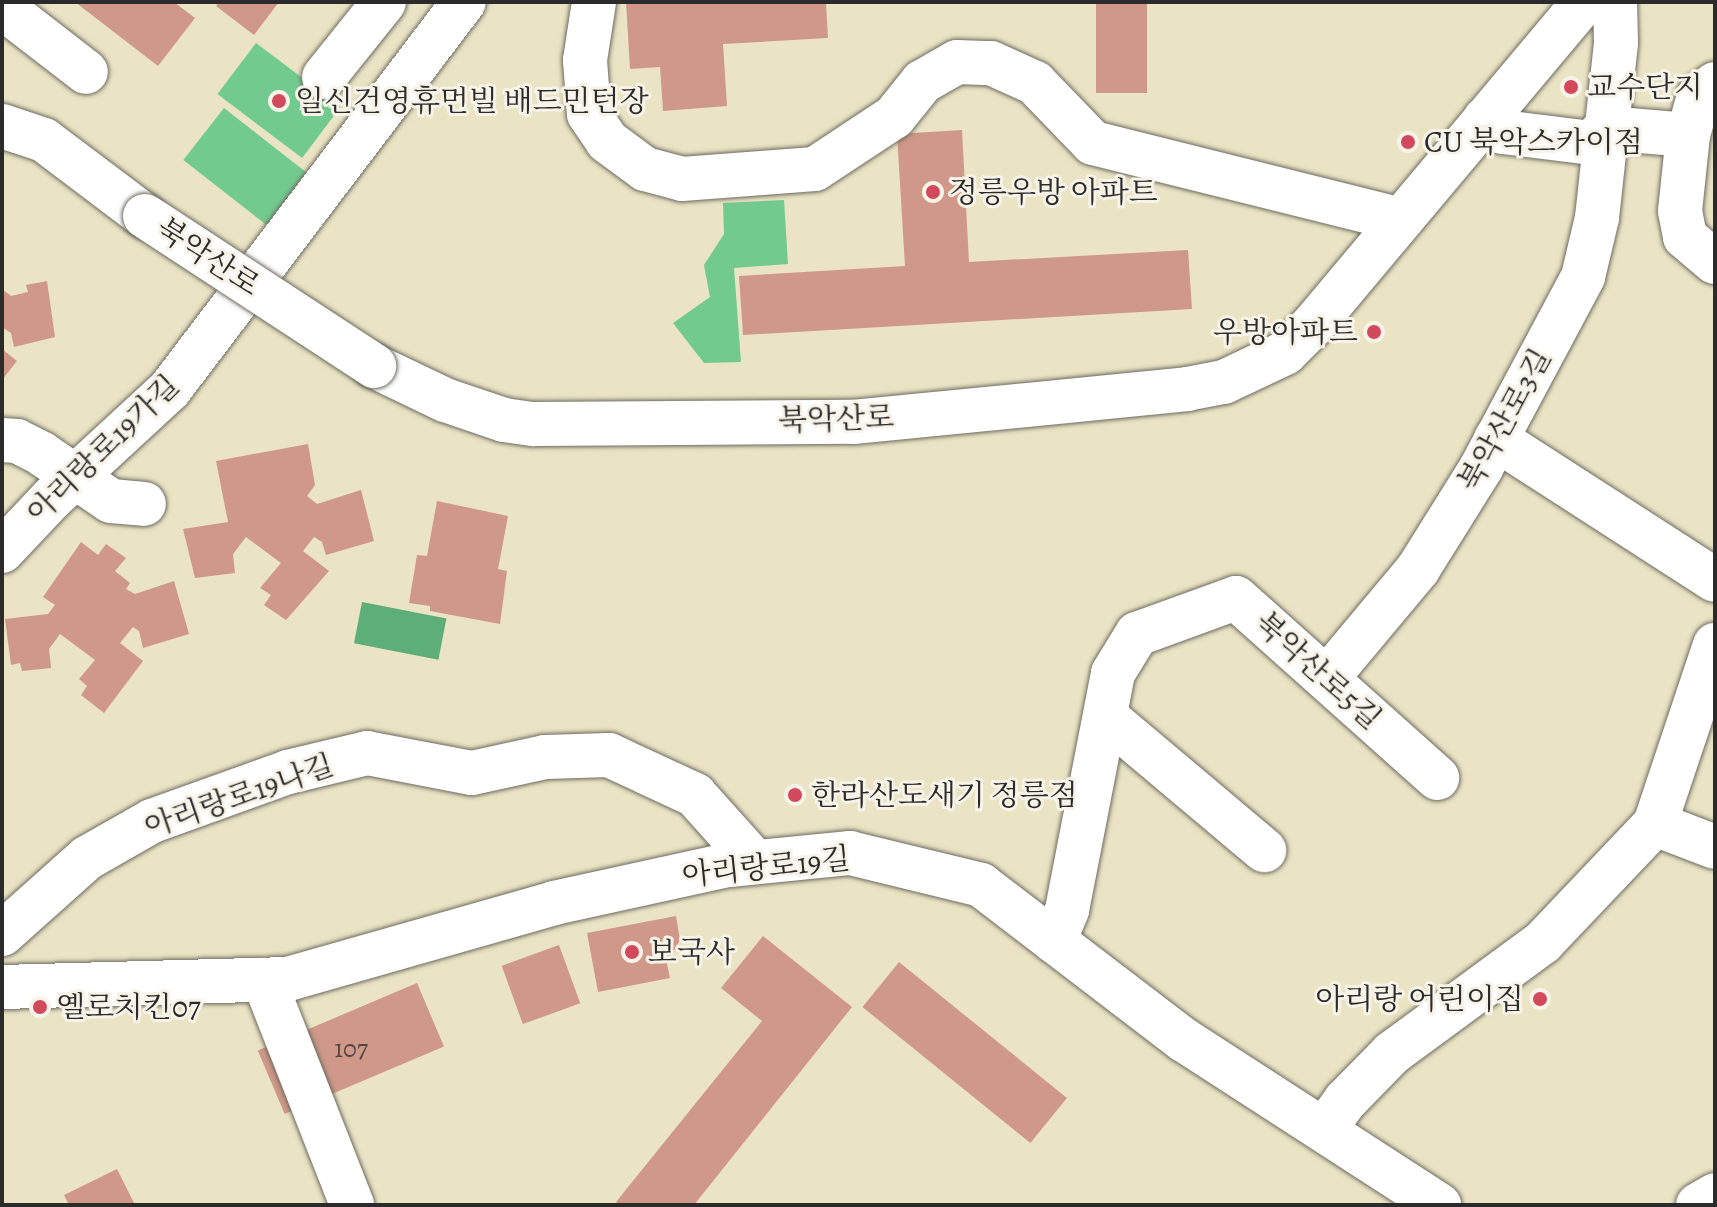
<!DOCTYPE html>
<html>
<head>
<meta charset="utf-8">
<style>
  body { margin:0 }
  #map { position:relative; width:1717px; height:1207px; overflow:hidden; background:#eae3c4; font-family:Alegreya,"Noto Serif KR",serif }
  div>[style] { position:absolute }
  .green>* { inset:0; background:#73ca8f; transform-origin:0 0 }
  .forest>* { inset:0; background:#5eae7a; transform-origin:0 0 }
  .building>* { inset:0; background:#d09888; transform-origin:0 0 }
  .roads { filter:drop-shadow(0 0 2px #6e6b61) drop-shadow(0 0 2px #6e6b61) }
  .minor>* { height:44px; margin:-22px; padding:0 22px; transform-origin:22px; border-radius:22px; background:#fff }
  .bridges { filter:drop-shadow(0 0 2px #6e6b61) drop-shadow(0 0 2px #6e6b61) }
  .minor-bridge>* { height:44px; margin:-22px; padding:0 22px; transform-origin:22px; border-radius:22px; background:#fff }
  .dots>* { width:22px; height:22px; translate:-50% -50%; box-sizing:border-box; border:4px solid #f7f3e8; border-radius:50% }
  span { translate:-50% -50%; white-space:nowrap; text-align:center; line-height:1.15; -webkit-text-stroke:6px #f7f3e8; paint-order:stroke }
  .number-label { font-size:26px; color:#544642 }
  .number-label span { -webkit-text-stroke-width:0 }
  .poi-label { font-size:30px; color:#2b2b2b }
  .left { translate:0 -50%; text-align:left }
  .right { translate:-100% -50%; text-align:right }
  .street-label { font-size:30px; color:#2b2b2b }
  .frame { position:absolute; inset:0; border:4px solid #2b2b2b; pointer-events:none }
</style>
</head>
<body>
<div id="map">
  <div class="green">
    <i style="left:256px;top:43px;width:106px;height:64px;rotate:37deg"></i>
    <i style="left:224px;top:108px;width:110px;height:66px;rotate:38deg"></i>
    <i style="clip-path:polygon(784px 200px,788px 264px,734px 268px,741px 362px,704px 363px,673px 323px,710px 297px,704px 265px,724px 234px,723px 203px)"></i>
  </div>
  <div class="forest">
    <i style="left:362px;top:602px;width:86px;height:42px;rotate:11deg"></i>
  </div>
  <div class="building">
    <i style="clip-path:polygon(75px 2px,174px 2px,195px 18px,158px 66px)"></i>
    <i style="clip-path:polygon(219px 2px,279px 2px,254px 35px,216px 6px)"></i>
    <i style="clip-path:polygon(626px 2px,826px 2px,828px 38px,723px 44px,727px 106px,663px 111px,660px 67px,630px 69px)"></i>
    <i style="left:1096px;top:2px;width:51px;height:91px"></i>
    <i style="clip-path:polygon(962px 130px,969px 262px,1188px 250px,1192px 309px,743px 335px,739px 276px,905px 266px,897px 134px)"></i>
    <i style="clip-path:polygon(47px 281px,55px 337px,14px 347px,11px 333px,2px 327px,2px 289px,11px 296px,28px 292px,26px 285px)"></i>
    <i style="clip-path:polygon(2px 349px,17px 361px,2px 380px)"></i>
    <i style="clip-path:polygon(308px 444px,315px 485px,307px 496px,317px 504px,361px 490px,374px 541px,326px 555px,322px 542px,314px 537px,303px 551px,329px 571px,286px 620px,264px 605px,271px 595px,260px 588px,281px 563px,246px 537px,233px 554px,235px 573px,195px 578px,183px 529px,228px 522px,216px 461px)"></i>
    <i style="clip-path:polygon(437px 501px,508px 516px,498px 569px,507px 571px,500px 624px,430px 611px,430px 606px,409px 603px,417px 555px,427px 556px)"></i>
    <i style="clip-path:polygon(81px 542px,98px 555px,106px 544px,126px 558px,115px 571px,130px 583px,126px 589px,135px 594px,174px 581px,189px 634px,143px 648px,139px 631px,133px 627px,120px 643px,143px 661px,104px 713px,81px 695px,87px 686px,79px 679px,95px 660px,60px 634px,49px 649px,51px 668px,22px 671px,20px 663px,11px 665px,5px 619px,48px 614px,55px 605px,43px 597px)"></i>
    <i style="clip-path:polygon(676px 916px,680px 940px,667px 964px,670px 978px,598px 992px,587px 933px)"></i>
    <i style="clip-path:polygon(763px 936px,852px 1007px,694px 1205px,620px 1205px,616px 1202px,762px 1021px,721px 988px)"></i>
    <i style="left:559px;top:945px;width:62px;height:61px;rotate:70deg"></i>
    <i style="left:899px;top:962px;width:216px;height:58px;rotate:39deg"></i>
    <i style="left:417px;top:983px;width:69px;height:173px;rotate:67deg"></i>
    <i style="clip-path:polygon(117px 1169px,135px 1205px,69px 1205px,64px 1195px)"></i>
  </div>
  <div class="roads">
    <div class="minor">
      <i style="left:594px;top:2px;width:59px;rotate:98.8deg"></i>
      <i style="left:585px;top:60px;width:54px;rotate:85.8deg"></i>
      <i style="left:589px;top:114px;width:32px;rotate:56deg"></i>
      <i style="left:607px;top:141px;width:47px;rotate:36.4deg"></i>
      <i style="left:645px;top:169px;width:38px;rotate:15deg"></i>
      <i style="left:682px;top:179px;width:133px;rotate:-4.3deg"></i>
      <i style="left:815px;top:169px;width:95px;rotate:-33.4deg"></i>
      <i style="left:894px;top:117px;width:45px;rotate:-51.3deg"></i>
      <i style="left:922px;top:82px;width:40px;rotate:-29.7deg"></i>
      <i style="left:957px;top:62px;width:34px;rotate:2deg"></i>
      <i style="left:991px;top:63px;width:48px;rotate:24.4deg"></i>
      <i style="left:1035px;top:83px;width:83px;rotate:46deg"></i>
      <i style="left:1093px;top:143px;width:317px;rotate:14deg"></i>
      <i style="left:2px;top:7px;width:106px;rotate:37.7deg"></i>
      <i style="left:324px;top:77px;width:96px;rotate:-51.3deg"></i>
      <i style="left:1715px;top:84px;width:20px;rotate:143deg"></i>
      <i style="left:1699px;top:96px;width:41px;rotate:105.8deg"></i>
      <i style="left:1688px;top:135px;width:76px;rotate:96deg"></i>
      <i style="left:1680px;top:211px;width:26px;rotate:79deg"></i>
      <i style="left:1685px;top:237px;width:39px;rotate:40deg"></i>
      <i style="left:1485px;top:119px;width:22px;rotate:36deg"></i>
      <i style="left:1503px;top:132px;width:89px;rotate:7.1deg"></i>
      <i style="left:1591px;top:143px;width:21px;rotate:-45deg"></i>
      <i style="left:1606px;top:128px;width:82px;rotate:4.9deg"></i>
      <i style="left:2px;top:126px;width:44px;rotate:18.4deg"></i>
      <i style="left:44px;top:140px;width:126px;rotate:37deg"></i>
      <i style="left:374px;top:366px;width:79px;rotate:25.6deg"></i>
      <i style="left:445px;top:400px;width:62px;rotate:18.7deg"></i>
      <i style="left:504px;top:420px;width:30px;rotate:8deg"></i>
      <i style="left:534px;top:424px;width:319px;rotate:-0.4deg"></i>
      <i style="left:853px;top:422px;width:336px;rotate:-5.6deg"></i>
      <i style="left:1187px;top:389px;width:38px;rotate:-11deg"></i>
      <i style="left:1224px;top:382px;width:68px;rotate:-25.4deg"></i>
      <i style="left:1285px;top:353px;width:40px;rotate:-45deg"></i>
      <i style="left:1313px;top:325px;width:422px;rotate:-50deg"></i>
      <i style="left:1496px;top:439px;width:260px;rotate:32.8deg"></i>
      <i style="left:2px;top:440px;width:15px;rotate:4deg"></i>
      <i style="left:17px;top:441px;width:28px;rotate:27deg"></i>
      <i style="left:42px;top:454px;width:83px;rotate:34.3deg"></i>
      <i style="left:111px;top:501px;width:33px;rotate:5deg"></i>
      <i style="left:2px;top:551px;width:73px;rotate:-46.7deg"></i>
      <i style="left:52px;top:498px;width:161px;rotate:-42.7deg"></i>
      <i style="left:170px;top:389px;width:486px;rotate:-52.8deg"></i>
      <i style="left:1327px;top:678px;width:142px;rotate:-50.1deg"></i>
      <i style="left:1418px;top:569px;width:119px;rotate:-58deg"></i>
      <i style="left:1481px;top:468px;width:217px;rotate:-61.9deg"></i>
      <i style="left:1583px;top:277px;width:61px;rotate:-76.7deg"></i>
      <i style="left:1597px;top:218px;width:177px;rotate:-83.8deg"></i>
      <i style="left:1616px;top:42px;width:40px;rotate:-91.4deg"></i>
      <i style="left:1106px;top:717px;width:207px;rotate:40.1deg"></i>
      <i style="left:1655px;top:824px;width:64px;rotate:21deg"></i>
      <i style="left:2px;top:934px;width:114px;rotate:-41.8deg"></i>
      <i style="left:87px;top:858px;width:75px;rotate:-29.6deg"></i>
      <i style="left:152px;top:821px;width:145px;rotate:-19.8deg"></i>
      <i style="left:288px;top:772px;width:81px;rotate:-13.5deg"></i>
      <i style="left:367px;top:753px;width:107px;rotate:10.8deg"></i>
      <i style="left:472px;top:773px;width:75px;rotate:-12.4deg"></i>
      <i style="left:545px;top:757px;width:64px;rotate:-1.8deg"></i>
      <i style="left:609px;top:755px;width:95px;rotate:24.9deg"></i>
      <i style="left:695px;top:795px;width:90px;rotate:48.2deg"></i>
      <i style="left:1054px;top:941px;width:34px;rotate:-67deg"></i>
      <i style="left:1067px;top:910px;width:241px;rotate:-79deg"></i>
      <i style="left:1113px;top:673px;width:46px;rotate:-58.4deg"></i>
      <i style="left:1137px;top:634px;width:105px;rotate:-20deg"></i>
      <i style="left:1236px;top:598px;width:270px;rotate:41.8deg"></i>
      <i style="left:264px;top:980px;width:242px;rotate:68.6deg"></i>
      <i style="left:2px;top:987px;width:286px;rotate:-1.6deg"></i>
      <i style="left:288px;top:979px;width:277px;rotate:-15.9deg"></i>
      <i style="left:554px;top:903px;width:179px;rotate:-12.3deg"></i>
      <i style="left:729px;top:865px;width:122px;rotate:-5.7deg"></i>
      <i style="left:850px;top:853px;width:135px;rotate:13.7deg"></i>
      <i style="left:981px;top:885px;width:255px;rotate:37.4deg"></i>
      <i style="left:1184px;top:1040px;width:304px;rotate:32.9deg"></i>
      <i style="left:1324px;top:1130px;width:36px;rotate:-54deg"></i>
      <i style="left:1345px;top:1101px;width:67px;rotate:-45.6deg"></i>
      <i style="left:1392px;top:1053px;width:187px;rotate:-36.3deg"></i>
      <i style="left:1543px;top:942px;width:163px;rotate:-46.5deg"></i>
      <i style="left:1655px;top:824px;width:189px;rotate:-71.5deg"></i>
      <i style="left:1698px;top:1205px;width:20px;rotate:-30deg"></i>
    </div>
  </div>
  <div class="bridges">
    <div class="minor-bridge">
      <i style="left:145px;top:216px;width:274px;rotate:33.2deg"></i>
    </div>
  </div>
  <div class="dots">
    <i style="left:1571px;top:87px;background:#d1495b"></i>
    <i style="left:279px;top:101px;background:#d1495b"></i>
    <i style="left:1408px;top:142px;background:#d1495b"></i>
    <i style="left:933px;top:192px;background:#d1495b"></i>
    <i style="left:1374px;top:332px;background:#d1495b"></i>
    <i style="left:795px;top:795px;background:#d1495b"></i>
    <i style="left:632px;top:952px;background:#d1495b"></i>
    <i style="left:1540px;top:999px;background:#d1495b"></i>
    <i style="left:40px;top:1007px;background:#d1495b"></i>
  </div>
  <div class="number-label">
    <span style="left:351px;top:1049px">107</span>
  </div>
  <div class="poi-label">
    <span class="left" style="left:1587px;top:87px">교수단지</span>
    <span class="left" style="left:295px;top:101px">일신건영휴먼빌 배드민턴장</span>
    <span class="left" style="left:1424px;top:142px">CU 북악스카이점</span>
    <span class="left" style="left:949px;top:192px">정릉우방 아파트</span>
    <span class="right" style="left:1358px;top:332px">우방아파트</span>
    <span class="left" style="left:811px;top:795px">한라산도새기 정릉점</span>
    <span class="left" style="left:648px;top:952px">보국사</span>
    <span class="right" style="left:1524px;top:999px">아리랑 어린이집</span>
    <span class="left" style="left:56px;top:1007px">옐로치킨07</span>
  </div>
  <div class="street-label">
    <span style="left:208px;top:257px;rotate:33deg">북악산로</span>
    <span style="left:836px;top:419px;rotate:-2deg">북악산로</span>
    <span style="left:1505px;top:420px;rotate:-61deg">북악산로3길</span>
    <span style="left:103px;top:449px;rotate:-44deg">아리랑로19가길</span>
    <span style="left:1318px;top:671px;rotate:42deg">북악산로5길</span>
    <span style="left:239px;top:796px;rotate:-19deg">아리랑로19나길</span>
    <span style="left:766px;top:867px;rotate:-6deg">아리랑로19길</span>
  </div>
  <div class="frame"></div>
</div>
</body>
</html>
